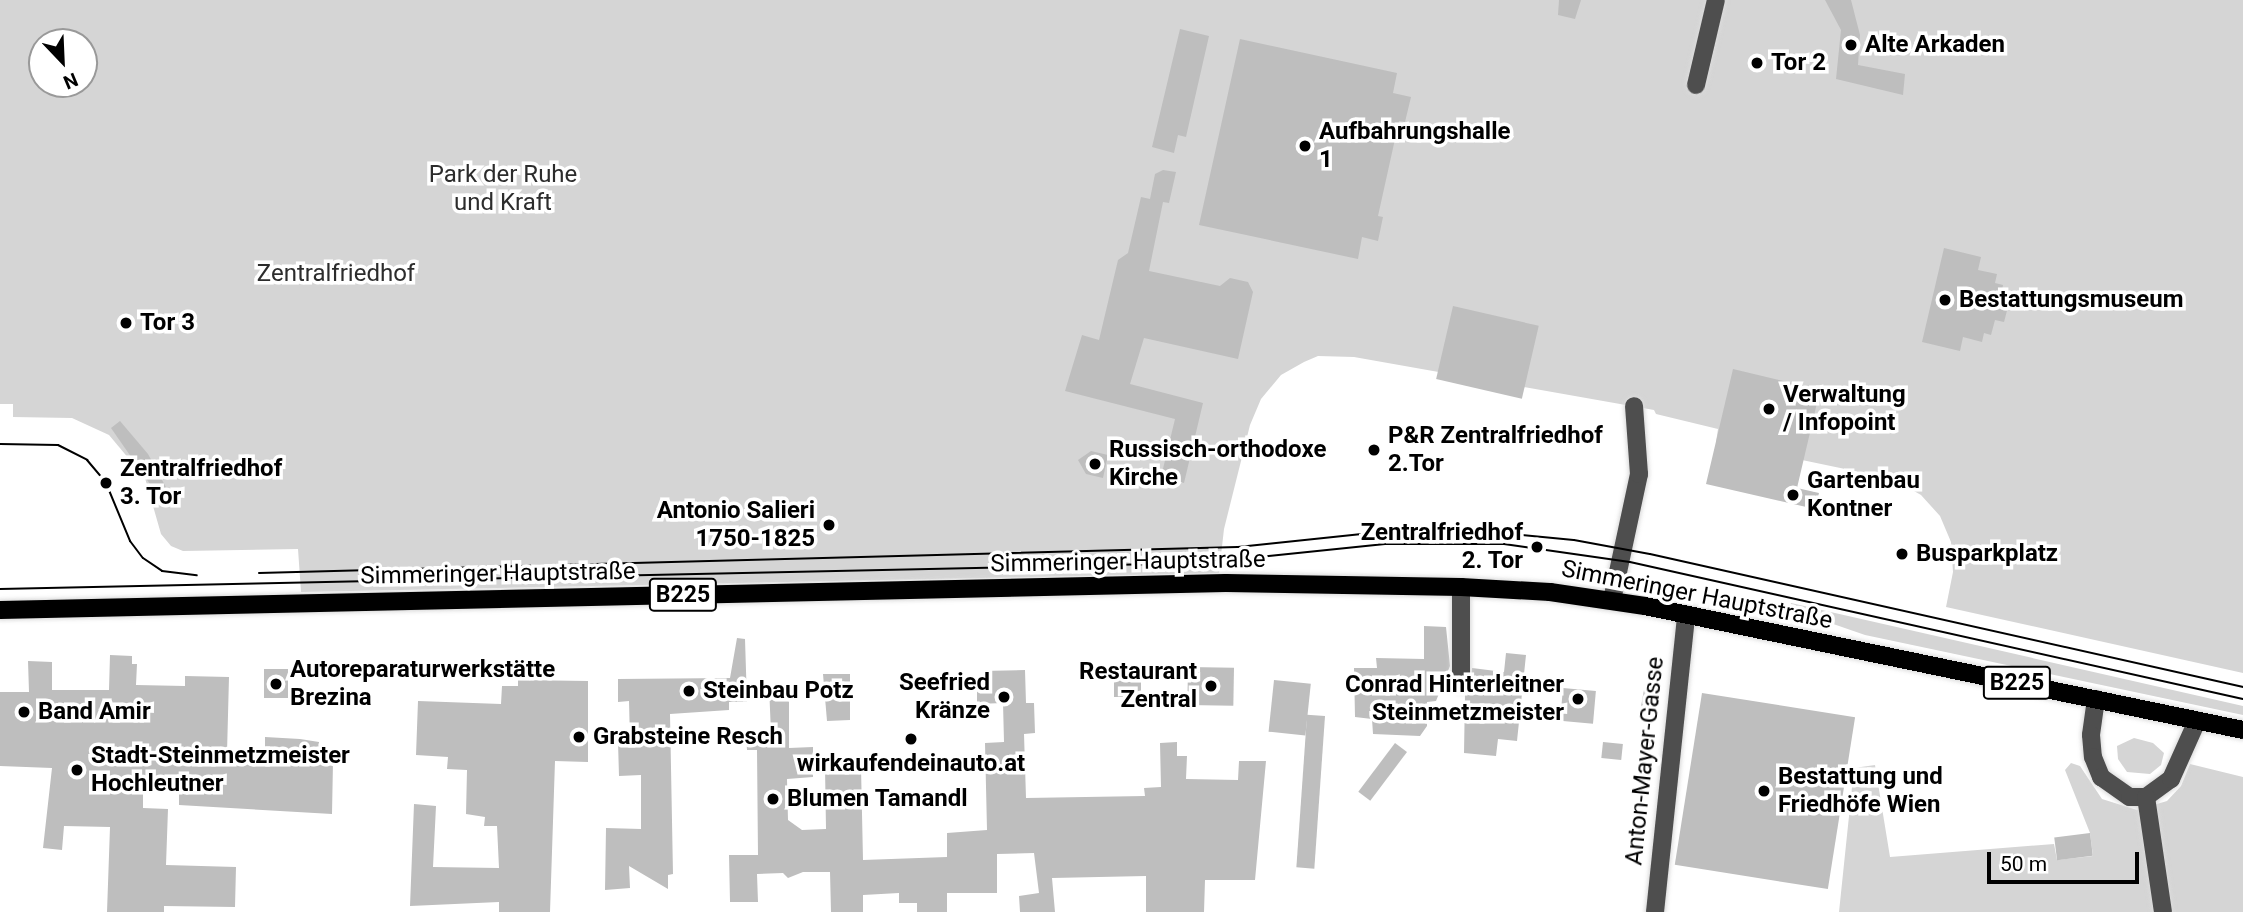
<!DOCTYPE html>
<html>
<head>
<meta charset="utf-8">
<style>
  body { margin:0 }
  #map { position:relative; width:2243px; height:912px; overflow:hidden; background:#fff; font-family:Roboto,sans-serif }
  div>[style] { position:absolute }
  .green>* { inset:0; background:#d5d5d5 }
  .building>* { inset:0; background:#bebebe; transform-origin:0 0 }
  .roads { filter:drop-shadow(0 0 2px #dbdbdb) drop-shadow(0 0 2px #dbdbdb) }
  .minor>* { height:18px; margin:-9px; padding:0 9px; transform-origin:9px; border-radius:9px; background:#4e4e4e }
  .major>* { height:18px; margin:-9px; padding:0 9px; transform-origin:9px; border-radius:9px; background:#000 }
  .tram>* { height:2px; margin:-1px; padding:0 1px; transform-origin:1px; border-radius:1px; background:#000 }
  .dots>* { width:19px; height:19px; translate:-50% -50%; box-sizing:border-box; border:4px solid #fff; border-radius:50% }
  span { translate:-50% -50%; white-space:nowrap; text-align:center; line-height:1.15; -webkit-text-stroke:7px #fff; paint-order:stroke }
  .shield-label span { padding:2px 5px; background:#fff; border:2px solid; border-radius:5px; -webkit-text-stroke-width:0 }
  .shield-label { font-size:23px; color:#000; font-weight:700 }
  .poi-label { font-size:24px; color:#000; font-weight:700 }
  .left { translate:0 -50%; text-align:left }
  .right { translate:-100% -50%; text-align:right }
  .park-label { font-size:24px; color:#2c2c2c }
  .street-label { font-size:24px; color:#000 }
  .north { position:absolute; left:28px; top:28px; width:70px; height:70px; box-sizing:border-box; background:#fff; border:2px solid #999; border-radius:50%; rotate:157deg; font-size:19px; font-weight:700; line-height:28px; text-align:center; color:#000 }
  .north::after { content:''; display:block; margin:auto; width:24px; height:32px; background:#000; clip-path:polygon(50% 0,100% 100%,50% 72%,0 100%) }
  .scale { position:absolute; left:1987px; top:852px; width:152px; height:32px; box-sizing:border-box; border:4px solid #000; border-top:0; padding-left:9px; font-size:21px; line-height:24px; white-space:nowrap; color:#000; -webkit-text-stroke:5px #fff; paint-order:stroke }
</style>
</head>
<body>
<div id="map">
  <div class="green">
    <i style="clip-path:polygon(evenodd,0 0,2243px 0,2243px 673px,1946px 607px,1953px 572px,1951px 542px,1940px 516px,1921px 495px,1893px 479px,1716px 442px,1718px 429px,1656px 414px,1654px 410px,1354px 357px,1318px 356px,1304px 362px,1281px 375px,1261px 399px,1250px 425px,1224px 529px,1219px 573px,301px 592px,298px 549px,183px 551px,171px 546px,161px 534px,145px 478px,109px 435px,72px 418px,13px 417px,13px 404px,0 404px,0 0,42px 42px,84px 42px,84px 84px,42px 84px,42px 42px)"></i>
    <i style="clip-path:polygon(1791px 603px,2243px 706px,2243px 715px,1865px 635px,1790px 609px)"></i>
    <i style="clip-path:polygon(2134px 738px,2153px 743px,2164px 753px,2161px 765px,2150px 774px,2127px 772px,2118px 759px,2117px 746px)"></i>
    <i style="clip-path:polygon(2071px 763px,2080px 766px,2102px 799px,2137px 810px,2167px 801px,2181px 786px,2190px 764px,2243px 777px,2243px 912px,1839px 912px,1854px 768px,1875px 765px,1890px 857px,2054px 844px,2057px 860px,2093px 856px,2090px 833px,2065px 770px)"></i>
  </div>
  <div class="building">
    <i style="clip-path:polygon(1559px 0,1581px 0,1575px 19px,1558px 15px)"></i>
    <i style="clip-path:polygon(1825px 0,1851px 0,1860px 35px,1858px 65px,1905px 74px,1903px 95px,1836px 79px,1841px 30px)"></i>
    <i style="clip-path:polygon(1180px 29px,1209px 36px,1186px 137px,1178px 135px,1174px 153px,1152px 147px)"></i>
    <i style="clip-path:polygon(1240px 39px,1397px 73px,1393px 93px,1411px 97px,1405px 122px,1399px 121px,1378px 216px,1383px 217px,1378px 241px,1362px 237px,1358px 259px,1199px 225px)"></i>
    <i style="clip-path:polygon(1163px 170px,1176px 172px,1169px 203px,1163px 202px,1149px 271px,1220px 286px,1230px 278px,1248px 282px,1253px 292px,1238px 359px,1144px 338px,1130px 384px,1203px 403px,1184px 483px,1161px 477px,1175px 419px,1065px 391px,1082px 335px,1099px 340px,1118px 260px,1128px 253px,1141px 197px,1150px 199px,1155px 174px)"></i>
    <i style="clip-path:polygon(1944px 248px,1981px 257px,1978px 270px,1997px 274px,1995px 283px,2003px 285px,2000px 301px,2009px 303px,2004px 322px,1995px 320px,1991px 335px,1984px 333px,1982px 342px,1963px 337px,1960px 351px,1922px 342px)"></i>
    <i style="left:1453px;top:306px;width:88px;height:75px;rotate:13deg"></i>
    <i style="clip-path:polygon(1733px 369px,1820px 390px,1797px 488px,1819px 493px,1815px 509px,1706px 484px)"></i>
    <i style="clip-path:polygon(120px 421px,148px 454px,168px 491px,159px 497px,111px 428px)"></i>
    <i style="clip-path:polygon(1091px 451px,1108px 455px,1103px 478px,1086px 474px,1078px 460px)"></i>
    <i style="clip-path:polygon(1424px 626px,1446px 627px,1450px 666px,1436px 701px,1427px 702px,1427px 726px,1420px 736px,1373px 734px,1372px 719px,1355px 717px,1354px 668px,1377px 668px,1376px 658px,1424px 659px)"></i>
    <i style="clip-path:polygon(737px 638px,745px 639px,747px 702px,729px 702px,729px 710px,670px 714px,673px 874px,668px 875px,668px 889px,629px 866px,630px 888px,605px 890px,606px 828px,641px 829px,641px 775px,619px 776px,618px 742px,630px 741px,629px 701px,618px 702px,618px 679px,730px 678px)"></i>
    <i style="clip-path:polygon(1506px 653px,1526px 655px,1517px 741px,1498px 739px,1496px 756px,1464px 753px,1465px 694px,1471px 689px,1472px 668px,1504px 672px)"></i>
    <i style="clip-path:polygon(110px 655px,132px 656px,132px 664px,137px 664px,136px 685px,185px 686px,185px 676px,229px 677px,227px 753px,265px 756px,265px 737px,300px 739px,319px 742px,319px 762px,333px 762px,332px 814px,179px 805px,179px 776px,143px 776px,143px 808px,168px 809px,166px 865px,236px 867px,235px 907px,164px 906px,164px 912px,107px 912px,110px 827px,64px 826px,62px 850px,43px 848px,52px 768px,0 766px,0 692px,29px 692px,28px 661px,52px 662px,52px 690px,109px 690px)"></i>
    <i style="left:1188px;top:667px;width:46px;height:38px;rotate:1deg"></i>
    <i style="left:288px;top:669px;width:29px;height:24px;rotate:90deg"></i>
    <i style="clip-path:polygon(1025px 670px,1026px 703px,1034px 703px,1035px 733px,1024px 734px,1026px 798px,1145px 796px,1144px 788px,1161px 787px,1160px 743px,1177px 742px,1177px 756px,1187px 756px,1186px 779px,1238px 780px,1239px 761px,1266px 761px,1255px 880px,1205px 880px,1204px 912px,1146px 912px,1146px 876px,1052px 878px,1055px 912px,1020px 912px,1019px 896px,1039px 893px,1034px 853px,997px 854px,997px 893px,947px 893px,947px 912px,917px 912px,917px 903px,899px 903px,899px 893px,863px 895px,863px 912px,831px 912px,830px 872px,803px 872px,788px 878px,783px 873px,757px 874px,758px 902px,730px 902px,729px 855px,758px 855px,757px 750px,747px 750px,746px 734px,771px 733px,769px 686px,789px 686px,789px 748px,813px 747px,813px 777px,787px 779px,788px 820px,802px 830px,826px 829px,825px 768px,861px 767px,863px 860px,947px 857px,947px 833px,987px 830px,985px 743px,1004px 742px,1003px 703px,977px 704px,977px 677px,983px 677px,982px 671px)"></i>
    <i style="left:1114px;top:671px;width:27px;height:26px"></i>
    <i style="clip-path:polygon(823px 674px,850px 674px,850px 720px,827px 721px)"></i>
    <i style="clip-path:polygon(518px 680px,588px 681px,588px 762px,555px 761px,550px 912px,499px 912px,499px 902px,410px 906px,414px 804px,436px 806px,433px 867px,499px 868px,497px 826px,484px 826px,485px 817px,466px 814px,467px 770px,447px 769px,448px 757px,416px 755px,418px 701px,501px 704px,502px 686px,518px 686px)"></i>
    <i style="left:1274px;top:680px;width:37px;height:52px;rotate:6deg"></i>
    <i style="left:1645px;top:684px;width:17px;height:27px;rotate:10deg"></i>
    <i style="left:1563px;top:688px;width:33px;height:33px;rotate:5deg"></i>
    <i style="left:1702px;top:693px;width:155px;height:174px;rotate:9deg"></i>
    <i style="left:1325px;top:716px;width:153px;height:18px;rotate:94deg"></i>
    <i style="left:1603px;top:742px;width:20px;height:16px;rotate:6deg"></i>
    <i style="left:1395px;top:743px;width:15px;height:61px;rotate:37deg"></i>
    <i style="left:2090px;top:833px;width:23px;height:36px;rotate:83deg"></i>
  </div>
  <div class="roads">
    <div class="minor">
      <i style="left:1696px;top:85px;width:87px;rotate:-76.8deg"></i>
      <i style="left:1612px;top:600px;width:129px;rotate:-77.9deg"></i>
      <i style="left:1639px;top:474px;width:68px;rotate:-94.2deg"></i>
      <i style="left:1461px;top:684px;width:97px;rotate:-90deg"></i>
      <i style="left:2096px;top:699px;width:36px;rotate:98deg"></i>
      <i style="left:2091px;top:735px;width:22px;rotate:85deg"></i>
      <i style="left:2093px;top:757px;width:22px;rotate:68deg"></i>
      <i style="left:2101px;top:777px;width:35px;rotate:35deg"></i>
      <i style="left:2130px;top:797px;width:16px"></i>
      <i style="left:2146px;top:797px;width:31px;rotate:-36deg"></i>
      <i style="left:2171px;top:779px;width:64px;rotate:-65.9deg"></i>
      <i style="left:2146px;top:797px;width:116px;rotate:81.6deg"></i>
      <i style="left:1655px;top:912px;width:299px;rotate:-84deg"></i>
    </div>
    <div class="major">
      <i style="left:0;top:610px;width:1226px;rotate:-1.26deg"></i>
      <i style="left:1226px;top:583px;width:235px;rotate:1deg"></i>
      <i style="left:1461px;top:587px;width:89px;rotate:3.2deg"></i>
      <i style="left:1550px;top:592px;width:96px;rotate:8.4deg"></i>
      <i style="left:1645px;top:606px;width:611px;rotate:11.71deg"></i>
    </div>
  </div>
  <div class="tram">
    <i style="left:0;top:444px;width:58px;rotate:1deg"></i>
    <i style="left:58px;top:445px;width:33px;rotate:27deg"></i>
    <i style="left:87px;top:460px;width:30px;rotate:50deg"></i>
    <i style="left:106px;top:483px;width:63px;rotate:67.5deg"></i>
    <i style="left:130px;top:541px;width:21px;rotate:53deg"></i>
    <i style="left:143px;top:558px;width:23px;rotate:34deg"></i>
    <i style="left:162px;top:571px;width:35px;rotate:7deg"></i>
    <i style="left:259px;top:573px;width:979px;rotate:-1.52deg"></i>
    <i style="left:1238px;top:547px;width:134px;rotate:-6deg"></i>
    <i style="left:1371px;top:533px;width:121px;rotate:-0.5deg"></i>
    <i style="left:1492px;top:532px;width:82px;rotate:5.6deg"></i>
    <i style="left:1574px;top:540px;width:77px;rotate:10.4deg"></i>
    <i style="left:1650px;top:554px;width:608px;rotate:12.64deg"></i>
    <i style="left:0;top:589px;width:1201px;rotate:-1.24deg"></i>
    <i style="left:1201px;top:563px;width:185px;rotate:-5.9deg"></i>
    <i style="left:1385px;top:544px;width:119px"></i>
    <i style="left:1504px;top:544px;width:127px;rotate:8.1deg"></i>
    <i style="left:1630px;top:562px;width:628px;rotate:12.6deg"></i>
  </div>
  <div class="dots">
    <i style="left:1851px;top:45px;background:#000"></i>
    <i style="left:1757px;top:63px;background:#000"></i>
    <i style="left:1305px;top:146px;background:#000"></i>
    <i style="left:1945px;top:300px;background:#000"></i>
    <i style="left:126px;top:323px;background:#000"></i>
    <i style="left:1769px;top:409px;background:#000"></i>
    <i style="left:1374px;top:450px;background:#000"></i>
    <i style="left:1095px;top:464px;background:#000"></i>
    <i style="left:106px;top:483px;background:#000"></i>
    <i style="left:1793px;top:495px;background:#000"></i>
    <i style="left:829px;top:525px;background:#000"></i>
    <i style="left:1537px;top:547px;background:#000"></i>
    <i style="left:1902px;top:554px;background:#000"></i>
    <i style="left:276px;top:684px;background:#000"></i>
    <i style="left:1211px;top:686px;background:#000"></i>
    <i style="left:689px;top:691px;background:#000"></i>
    <i style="left:1004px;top:697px;background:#000"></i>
    <i style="left:1578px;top:699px;background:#000"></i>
    <i style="left:24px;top:712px;background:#000"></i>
    <i style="left:579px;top:737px;background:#000"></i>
    <i style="left:911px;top:739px;background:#000"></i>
    <i style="left:77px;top:770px;background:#000"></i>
    <i style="left:1764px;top:791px;background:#000"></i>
    <i style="left:773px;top:799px;background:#000"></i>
  </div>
  <div class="shield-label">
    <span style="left:683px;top:595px">B225</span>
    <span style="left:2017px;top:683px">B225</span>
  </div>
  <div class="poi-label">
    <span class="left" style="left:1865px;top:45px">Alte Arkaden</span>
    <span class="left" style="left:1771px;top:63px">Tor 2</span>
    <span class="left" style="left:1319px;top:146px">Aufbahrungshalle<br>1</span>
    <span class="left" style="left:1959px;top:300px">Bestattungsmuseum</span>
    <span class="left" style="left:140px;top:323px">Tor 3</span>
    <span class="left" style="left:1783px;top:409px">Verwaltung<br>/ Infopoint</span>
    <span class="left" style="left:1388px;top:450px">P&amp;R Zentralfriedhof<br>2.Tor</span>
    <span class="left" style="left:1109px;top:464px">Russisch-orthodoxe<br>Kirche</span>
    <span class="left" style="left:120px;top:483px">Zentralfriedhof<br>3. Tor</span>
    <span class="left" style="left:1807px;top:495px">Gartenbau<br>Kontner</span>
    <span class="right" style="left:815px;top:525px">Antonio Salieri<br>1750-1825</span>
    <span class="right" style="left:1523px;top:547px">Zentralfriedhof<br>2. Tor</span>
    <span class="left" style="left:1916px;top:554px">Busparkplatz</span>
    <span class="left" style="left:290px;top:684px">Autoreparaturwerkstätte<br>Brezina</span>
    <span class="right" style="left:1197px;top:686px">Restaurant<br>Zentral</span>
    <span class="right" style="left:990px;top:697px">Seefried<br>Kränze</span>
    <span class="right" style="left:1564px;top:699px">Conrad Hinterleitner<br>Steinmetzmeister</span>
    <span class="left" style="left:703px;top:691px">Steinbau Potz</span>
    <span class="left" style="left:38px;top:712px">Band Amir</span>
    <span class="left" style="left:593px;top:737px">Grabsteine Resch</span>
    <span class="left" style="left:91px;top:770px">Stadt-Steinmetzmeister<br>Hochleutner</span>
    <span style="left:911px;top:764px">wirkaufendeinauto.at</span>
    <span class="left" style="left:1778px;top:791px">Bestattung und<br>Friedhöfe Wien</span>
    <span class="left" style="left:787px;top:799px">Blumen Tamandl</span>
  </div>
  <div class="park-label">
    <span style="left:503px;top:189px">Park der Ruhe<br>und Kraft</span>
    <span style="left:336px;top:274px">Zentralfriedhof</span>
  </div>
  <div class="street-label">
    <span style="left:1128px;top:562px;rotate:-1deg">Simmeringer Hauptstraße</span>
    <span style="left:498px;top:574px;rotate:-1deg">Simmeringer Hauptstraße</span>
    <span style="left:1697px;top:595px;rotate:11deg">Simmeringer Hauptstraße</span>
    <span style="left:1645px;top:761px;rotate:-84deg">Anton-Mayer-Gasse</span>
  </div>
  <div class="north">N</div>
  <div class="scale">50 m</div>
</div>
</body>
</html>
